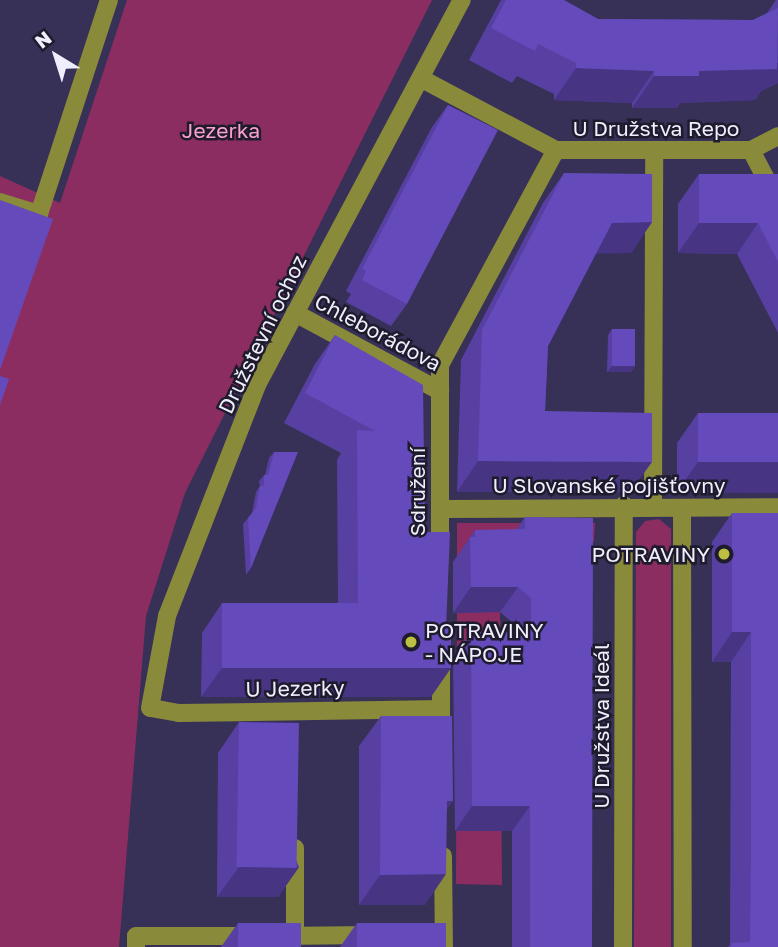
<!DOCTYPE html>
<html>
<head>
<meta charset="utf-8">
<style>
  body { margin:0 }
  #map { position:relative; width:778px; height:947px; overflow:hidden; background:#373057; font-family:"Golos Text",sans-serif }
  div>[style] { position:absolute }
  .green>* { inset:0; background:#8c2d62 }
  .minor>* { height:18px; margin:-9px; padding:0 9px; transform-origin:9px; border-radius:9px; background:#898a3a }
  .wall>* { inset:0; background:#5740a1 }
  .shaded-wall>* { inset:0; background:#473483 }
  .building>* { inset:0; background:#654abb; transform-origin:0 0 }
  .dots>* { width:19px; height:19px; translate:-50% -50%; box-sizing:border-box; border:4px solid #1e1b2d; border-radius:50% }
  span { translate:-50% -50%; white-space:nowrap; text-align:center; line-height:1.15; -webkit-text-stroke:5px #1e1b2d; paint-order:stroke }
  .street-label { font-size:21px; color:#efeefd }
  .park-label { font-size:21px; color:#fca1cc }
  .poi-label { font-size:21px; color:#efeefd }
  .right { translate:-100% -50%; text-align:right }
  .left { translate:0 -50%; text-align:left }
  .north { position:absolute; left:21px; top:21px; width:70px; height:70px; -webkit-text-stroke:5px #1e1b2d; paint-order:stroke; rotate:322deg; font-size:19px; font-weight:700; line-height:28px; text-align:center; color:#efeefd }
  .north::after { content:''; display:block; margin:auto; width:24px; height:32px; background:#efeefd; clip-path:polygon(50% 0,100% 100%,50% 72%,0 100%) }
</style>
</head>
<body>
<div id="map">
  <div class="green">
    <i style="clip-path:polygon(127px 0,432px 0,185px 493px,146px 616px,119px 947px,0 947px,0 176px,60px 203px)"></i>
    <i style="clip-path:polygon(659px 519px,671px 529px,671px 947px,634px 947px,636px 532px,645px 521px)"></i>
    <i style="clip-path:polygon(457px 523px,595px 523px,594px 541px,500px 613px,502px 885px,456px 884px,457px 613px,480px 612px,457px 579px)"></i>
  </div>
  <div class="minor">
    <i style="left:422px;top:79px;width:152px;rotate:27.9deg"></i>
    <i style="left:556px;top:150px;width:195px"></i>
    <i style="left:751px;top:150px;width:30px;rotate:-27deg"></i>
    <i style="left:751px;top:150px;width:59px;rotate:62.6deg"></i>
    <i style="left:0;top:202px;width:41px;rotate:17.1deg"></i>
    <i style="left:39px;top:214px;width:225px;rotate:-71.9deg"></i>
    <i style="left:295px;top:313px;width:165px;rotate:28.3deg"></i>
    <i style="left:653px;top:506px;width:354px;rotate:-89.8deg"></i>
    <i style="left:682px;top:508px;width:439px;rotate:89.9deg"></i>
    <i style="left:440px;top:509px;width:338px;rotate:-0.3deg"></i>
    <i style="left:440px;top:555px;width:190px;rotate:-90deg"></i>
    <i style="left:440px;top:365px;width:244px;rotate:-61.7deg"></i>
    <i style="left:441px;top:660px;width:59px;rotate:90deg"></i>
    <i style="left:441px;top:709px;width:262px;rotate:179.1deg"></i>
    <i style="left:179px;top:713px;width:29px;rotate:-170deg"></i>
    <i style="left:150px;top:708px;width:94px;rotate:-79.5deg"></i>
    <i style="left:167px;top:616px;width:248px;rotate:-68.7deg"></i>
    <i style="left:257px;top:385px;width:436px;rotate:-62deg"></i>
    <i style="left:295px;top:848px;width:88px;rotate:90deg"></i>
    <i style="left:443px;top:856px;width:91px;rotate:89.4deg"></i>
    <i style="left:279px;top:936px;width:91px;rotate:-0.6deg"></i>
    <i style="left:136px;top:947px;width:11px;rotate:-90deg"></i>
    <i style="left:136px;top:936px;width:115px"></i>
    <i style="left:623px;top:947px;width:442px;rotate:-89.9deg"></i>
  </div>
  <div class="wall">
    <i style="clip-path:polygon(501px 0,564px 0,598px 19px,753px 20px,767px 13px,776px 0,778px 0,778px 83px,761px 91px,755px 100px,680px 103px,677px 108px,632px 108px,632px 103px,554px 100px,554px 94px,517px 76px,512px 83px,469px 60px)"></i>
    <i style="clip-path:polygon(448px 105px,407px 304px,391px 326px,346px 302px,351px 294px,346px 291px,432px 127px)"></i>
    <i style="clip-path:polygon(564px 173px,652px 222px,631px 253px,596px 253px,548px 346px,545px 411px,630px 492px,457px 492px,461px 360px,543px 203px)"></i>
    <i style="clip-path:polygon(699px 174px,778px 174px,778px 333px,737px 254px,678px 253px,678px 204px)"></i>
    <i style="clip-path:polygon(612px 329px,635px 366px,631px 372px,607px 372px,608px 335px)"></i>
    <i style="clip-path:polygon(335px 335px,425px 532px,431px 697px,201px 697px,202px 633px,222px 603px,338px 603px,337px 460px,341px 453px,284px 423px,315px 364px)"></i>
    <i style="clip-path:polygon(698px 413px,778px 413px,778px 493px,677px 492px,677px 443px)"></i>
    <i style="clip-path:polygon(274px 452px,251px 568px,246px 575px,243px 524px,252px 513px,256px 492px,260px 486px,259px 481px,264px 475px,265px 475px,269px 458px)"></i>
    <i style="clip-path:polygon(732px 513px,778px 513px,778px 947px,728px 947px,730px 945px,731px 662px,712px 662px,712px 542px)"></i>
    <i style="clip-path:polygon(525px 517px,592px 947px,512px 947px,512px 831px,455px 831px,453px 657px,471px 632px,513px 632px,513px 623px,500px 612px,453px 613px,453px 562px,475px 530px,516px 530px)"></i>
    <i style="clip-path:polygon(381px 716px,447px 810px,425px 905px,359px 905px,359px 746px)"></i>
    <i style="clip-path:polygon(239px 722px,299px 867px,278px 897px,217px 897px,218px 753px)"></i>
    <i style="clip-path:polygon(238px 923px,301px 947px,221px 947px)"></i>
    <i style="clip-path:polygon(357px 923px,446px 947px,340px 947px)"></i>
  </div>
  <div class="shaded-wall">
    <i style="clip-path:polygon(778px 63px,778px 83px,761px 91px,755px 100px,680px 103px,677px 108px,632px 108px,654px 76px)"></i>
    <i style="clip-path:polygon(576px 68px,654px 71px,632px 103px,554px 100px)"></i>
    <i style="clip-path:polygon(652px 222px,631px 253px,590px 254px,612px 223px)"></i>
    <i style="clip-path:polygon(699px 223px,758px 223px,737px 254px,678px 253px)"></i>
    <i style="clip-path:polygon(612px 366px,635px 366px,631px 372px,607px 372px)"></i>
    <i style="clip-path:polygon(478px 461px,652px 462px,630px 492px,457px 492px)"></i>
    <i style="clip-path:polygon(698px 462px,778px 462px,778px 493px,677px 492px)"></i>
    <i style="clip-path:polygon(471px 587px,518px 587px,500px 612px,453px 613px)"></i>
    <i style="clip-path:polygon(732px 632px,751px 632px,731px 662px,712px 662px)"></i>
    <i style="clip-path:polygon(222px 668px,451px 668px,431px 697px,201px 697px)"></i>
    <i style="clip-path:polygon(447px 801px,453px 801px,432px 831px)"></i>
    <i style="clip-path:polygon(472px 806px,530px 806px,512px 831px,455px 831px)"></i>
    <i style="clip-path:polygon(239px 867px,299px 867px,278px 897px,217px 897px)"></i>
    <i style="clip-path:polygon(446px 874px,425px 905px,359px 905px,380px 875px)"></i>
  </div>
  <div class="building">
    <i style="clip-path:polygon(506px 0,564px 0,598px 19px,753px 20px,778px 8px,777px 69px,699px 71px,699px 76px,654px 76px,654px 71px,576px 68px,576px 63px,538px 44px,535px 51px,491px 28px)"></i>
    <i style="clip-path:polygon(448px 105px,498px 130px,407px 304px,362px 280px,366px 271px,362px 269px)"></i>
    <i style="clip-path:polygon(564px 173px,652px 174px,652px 222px,612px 223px,548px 346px,545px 411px,652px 413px,652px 462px,478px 461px,482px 330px)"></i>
    <i style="clip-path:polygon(699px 174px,778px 174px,778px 262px,758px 223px,699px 223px)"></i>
    <i style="clip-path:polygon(0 200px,53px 219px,0 370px)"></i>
    <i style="left:612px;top:329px;width:23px;height:37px"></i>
    <i style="clip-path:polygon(335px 335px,423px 385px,425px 532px,450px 532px,446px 628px,451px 628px,451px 668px,222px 668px,222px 603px,358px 603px,357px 430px,375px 431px,305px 393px)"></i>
    <i style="clip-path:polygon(0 376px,9px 379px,0 405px)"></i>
    <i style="left:698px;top:413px;width:80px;height:49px"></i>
    <i style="clip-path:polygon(274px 452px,298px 452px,251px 568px,248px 518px,256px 508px,260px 486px,264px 486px,264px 475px,268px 475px)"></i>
    <i style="clip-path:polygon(732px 513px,778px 513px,778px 947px,731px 947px,731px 943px,750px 942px,751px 856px,751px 632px,732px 632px)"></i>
    <i style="clip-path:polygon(525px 517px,593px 518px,592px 947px,530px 947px,530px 806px,472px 806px,471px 632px,531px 632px,531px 598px,518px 587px,471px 587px,470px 537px,475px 537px,475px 530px,525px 529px)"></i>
    <i style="clip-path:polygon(381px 716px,452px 716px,453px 801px,447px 801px,446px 874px,380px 875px)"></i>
    <i style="left:239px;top:722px;width:60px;height:145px;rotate:1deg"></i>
    <i style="left:238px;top:923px;width:63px;height:24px"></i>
    <i style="left:357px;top:923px;width:89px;height:24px"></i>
  </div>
  <div class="dots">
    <i style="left:724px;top:554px;background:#bdbf43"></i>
    <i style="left:411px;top:642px;background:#bdbf43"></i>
  </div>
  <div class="street-label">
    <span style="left:656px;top:128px">U Družstva Repo</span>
    <span style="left:378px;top:332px;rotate:28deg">Chleborádova</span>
    <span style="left:262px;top:334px;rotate:-64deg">Družstevní ochoz</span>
    <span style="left:609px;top:485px">U Slovanské pojišťovny</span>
    <span style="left:417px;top:492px;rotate:-90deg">Sdružení</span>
    <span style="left:295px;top:688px;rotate:-1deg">U Jezerky</span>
    <span style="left:601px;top:726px;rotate:-90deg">U Družstva Ideál</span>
  </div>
  <div class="park-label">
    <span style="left:221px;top:130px">Jezerka</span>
  </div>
  <div class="poi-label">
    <span class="right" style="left:710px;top:554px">POTRAVINY</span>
    <span class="left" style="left:425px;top:642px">POTRAVINY<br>- NÁPOJE</span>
  </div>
  <div class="north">N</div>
</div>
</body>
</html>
